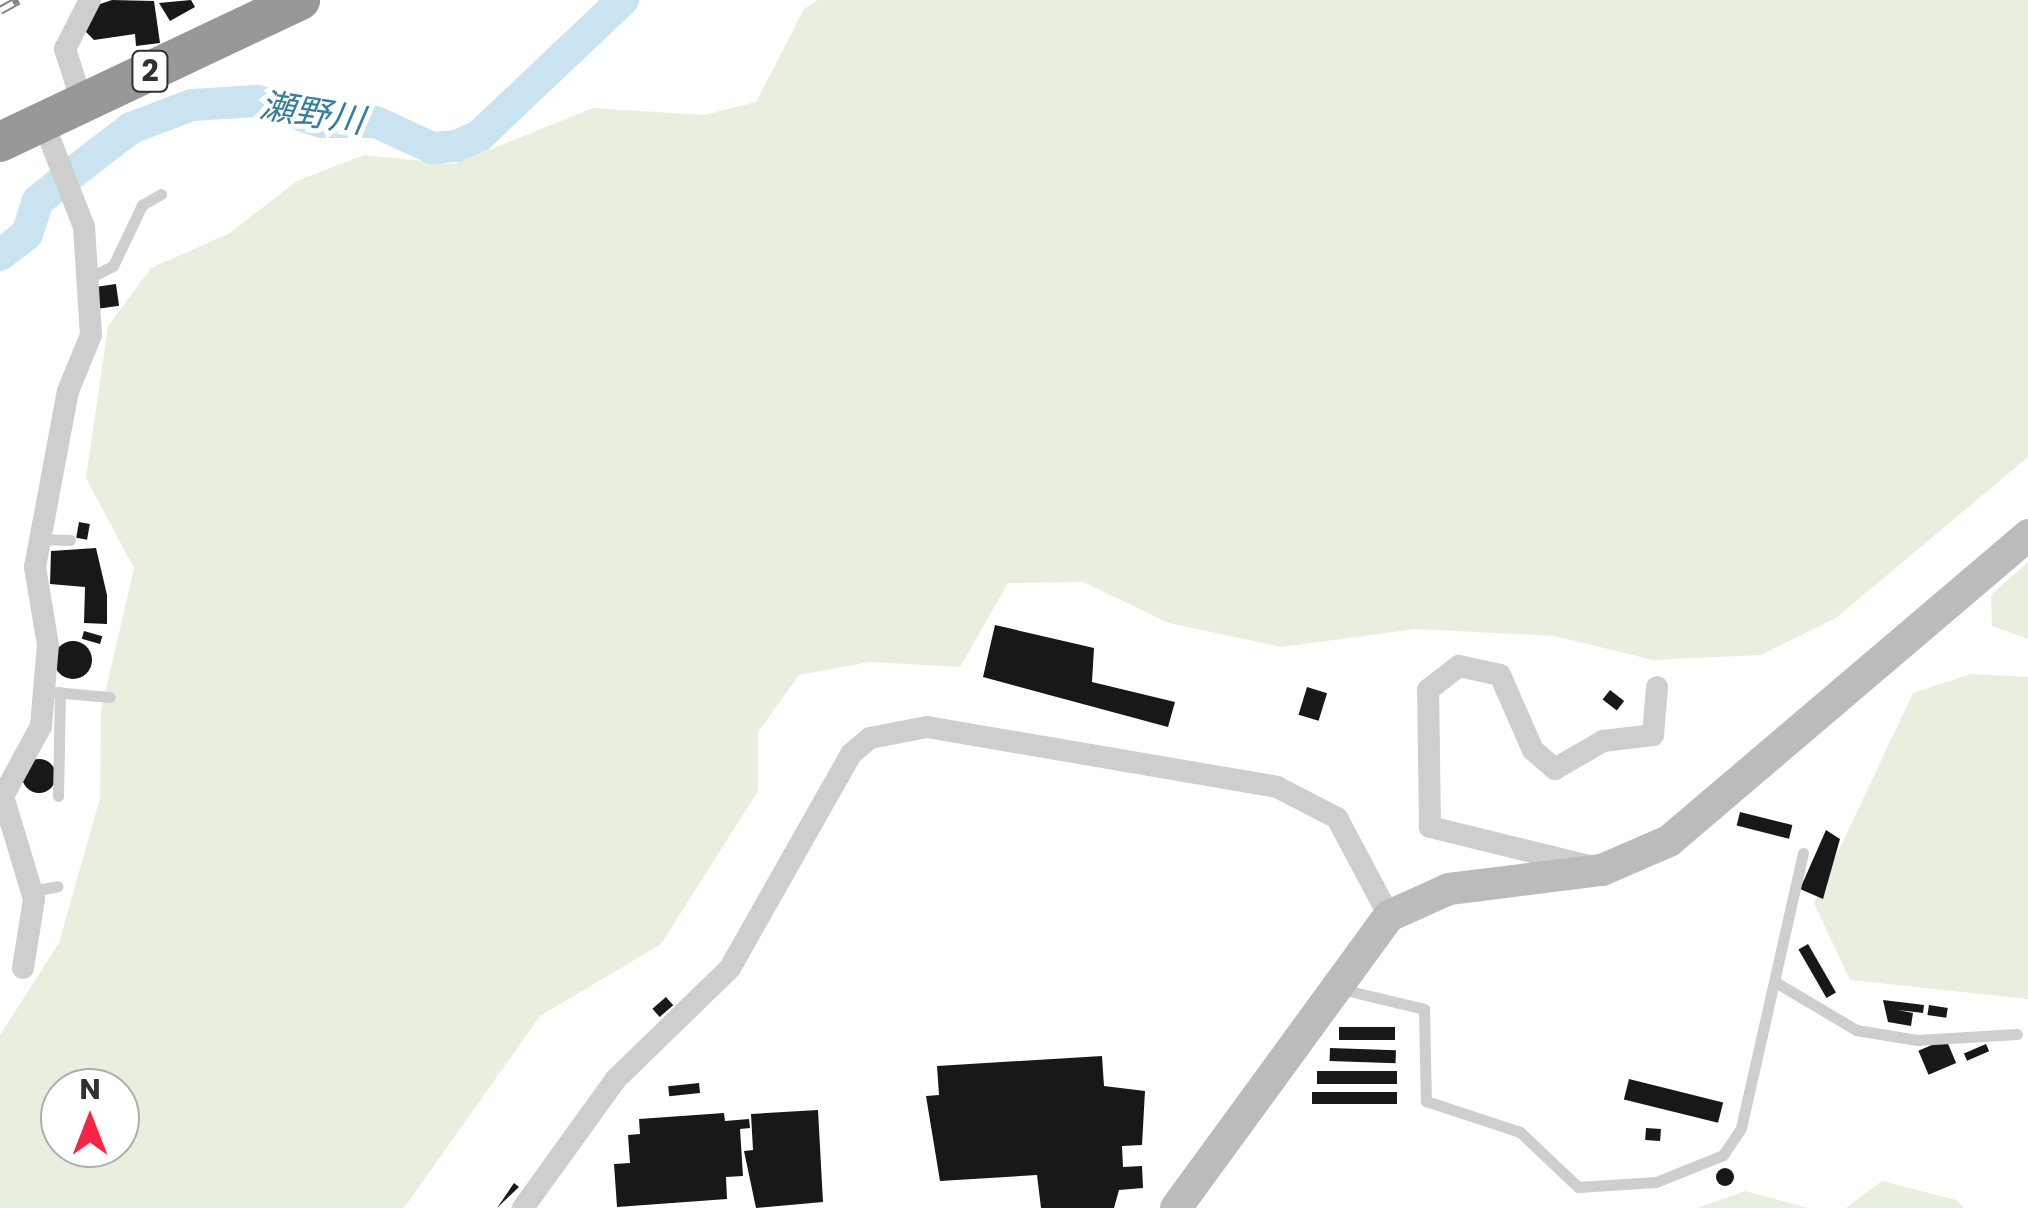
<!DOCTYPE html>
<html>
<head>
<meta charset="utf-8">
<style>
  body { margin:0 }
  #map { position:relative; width:2028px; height:1208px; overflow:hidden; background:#fff; font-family:Poppins,"Noto Sans JP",sans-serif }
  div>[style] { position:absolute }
  .green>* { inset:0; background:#e8efde }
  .river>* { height:32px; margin:-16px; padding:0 16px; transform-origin:16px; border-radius:16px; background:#c9e4f0 }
  .building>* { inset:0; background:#181818; transform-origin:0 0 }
  .round { border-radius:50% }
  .lane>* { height:11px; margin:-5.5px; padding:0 5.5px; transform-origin:5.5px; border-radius:5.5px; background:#cecece }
  .street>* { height:22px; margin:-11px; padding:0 11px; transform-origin:11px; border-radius:11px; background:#cecece }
  .secondary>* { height:32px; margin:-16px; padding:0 16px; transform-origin:16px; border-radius:16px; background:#bbb }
  .highway>* { height:40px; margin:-20px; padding:0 20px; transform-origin:20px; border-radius:20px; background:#989898 }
  .rail>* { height:9px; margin-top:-4.5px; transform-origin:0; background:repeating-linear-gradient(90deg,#fff 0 15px,#868686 0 30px); box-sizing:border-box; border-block:2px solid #868686 }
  span { translate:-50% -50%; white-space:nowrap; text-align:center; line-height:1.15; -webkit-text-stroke:10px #fff; paint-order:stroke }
  .shield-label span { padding:2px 8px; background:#fff; border:2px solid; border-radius:8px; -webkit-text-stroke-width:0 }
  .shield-label { font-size:30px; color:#313131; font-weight:700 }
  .water-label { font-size:35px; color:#357d9c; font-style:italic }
  .north { position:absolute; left:40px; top:1068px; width:100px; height:100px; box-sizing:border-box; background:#fff; border:2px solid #adadad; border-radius:50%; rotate:0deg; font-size:28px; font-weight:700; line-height:40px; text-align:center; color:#313131 }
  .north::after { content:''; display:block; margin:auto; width:35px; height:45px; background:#f72446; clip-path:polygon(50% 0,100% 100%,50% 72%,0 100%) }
</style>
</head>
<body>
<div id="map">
  <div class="green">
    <i style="clip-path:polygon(evenodd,818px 0,2028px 0,2028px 457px,1836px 618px,1761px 655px,1653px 660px,1554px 636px,1416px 629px,1281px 647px,1169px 623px,1083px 582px,1008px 583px,960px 667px,869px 662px,799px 675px,758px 732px,758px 791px,661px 944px,540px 1016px,404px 1208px,0 1208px,0 1035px,59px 943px,100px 798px,101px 711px,134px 568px,86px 478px,108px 326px,151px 268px,230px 233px,297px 181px,364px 155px,454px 164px,593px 108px,704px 115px,756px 102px,804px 9px,818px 0,60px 1088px,120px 1088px,120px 1148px,60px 1148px,60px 1088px)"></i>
    <i style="clip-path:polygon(2028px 562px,2028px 639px,1992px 626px,1991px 595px)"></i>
    <i style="clip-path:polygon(1971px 674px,2028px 677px,2028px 999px,1850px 980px,1814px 903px,1913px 693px)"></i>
    <i style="clip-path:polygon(1882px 1181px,1956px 1200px,1964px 1208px,1846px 1208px)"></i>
    <i style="clip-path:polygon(1745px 1191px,1808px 1208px,1697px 1208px)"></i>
  </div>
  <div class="river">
    <i style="left:0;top:255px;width:34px;rotate:-38deg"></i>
    <i style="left:27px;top:234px;width:35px;rotate:-72deg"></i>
    <i style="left:38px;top:201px;width:25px;rotate:-40deg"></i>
    <i style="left:57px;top:185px;width:93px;rotate:-37.6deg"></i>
    <i style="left:131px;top:128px;width:65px;rotate:-20.7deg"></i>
    <i style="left:192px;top:105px;width:66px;rotate:-3.5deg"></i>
    <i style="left:258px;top:101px;width:67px;rotate:18.2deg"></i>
    <i style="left:322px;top:122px;width:54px"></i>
    <i style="left:376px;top:122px;width:62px;rotate:24.9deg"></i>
    <i style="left:432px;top:148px;width:24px;rotate:-5deg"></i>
    <i style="left:456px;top:146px;width:25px;rotate:-23deg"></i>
    <i style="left:479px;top:136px;width:198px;rotate:-43.4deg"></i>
  </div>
  <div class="building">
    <i style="clip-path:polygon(112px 0,154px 1px,160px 43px,136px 46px,135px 34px,94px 40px,86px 32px,91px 7px)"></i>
    <i style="clip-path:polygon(191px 0,195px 7px,170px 21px,159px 3px)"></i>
    <i style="left:116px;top:284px;width:22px;height:21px;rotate:82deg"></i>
    <i style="left:79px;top:522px;width:11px;height:16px;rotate:10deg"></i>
    <i style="clip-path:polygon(96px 548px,107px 595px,107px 624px,84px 623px,85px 587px,50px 584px,51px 551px)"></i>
    <i style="clip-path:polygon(995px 625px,1094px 648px,1092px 682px,1175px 702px,1168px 727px,983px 677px)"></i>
    <i style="left:84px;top:631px;width:19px;height:8px;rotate:16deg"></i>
    <i class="round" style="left:54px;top:641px;width:38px;height:38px"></i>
    <i style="left:1307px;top:687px;width:21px;height:29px;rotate:17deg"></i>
    <i style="left:1610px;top:690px;width:18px;height:12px;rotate:38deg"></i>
    <i class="round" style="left:22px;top:759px;width:34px;height:34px"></i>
    <i style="left:1740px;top:812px;width:54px;height:14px;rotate:14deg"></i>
    <i style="clip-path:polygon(1826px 830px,1840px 839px,1823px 899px,1800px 889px)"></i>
    <i style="left:1808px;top:944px;width:56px;height:11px;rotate:60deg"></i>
    <i style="left:666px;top:997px;width:11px;height:18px;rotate:49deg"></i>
    <i style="clip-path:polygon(1883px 1000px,1924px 1005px,1923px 1013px,1898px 1010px,1913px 1013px,1911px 1026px,1888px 1022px)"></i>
    <i style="left:1929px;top:1005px;width:19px;height:10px;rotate:9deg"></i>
    <i style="left:1339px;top:1027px;width:56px;height:13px"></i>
    <i style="left:1946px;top:1039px;width:26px;height:30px;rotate:67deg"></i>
    <i style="left:1986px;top:1044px;width:8px;height:24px;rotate:67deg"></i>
    <i style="left:1330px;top:1048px;width:66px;height:13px;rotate:2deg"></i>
    <i style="clip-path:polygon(1102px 1056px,1104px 1086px,1145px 1091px,1142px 1145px,1122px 1146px,1123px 1167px,1142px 1166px,1143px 1188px,1119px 1190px,1114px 1208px,1041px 1208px,1037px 1175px,940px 1181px,926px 1096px,939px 1095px,937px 1066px)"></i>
    <i style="left:1317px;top:1071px;width:80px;height:13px"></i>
    <i style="left:1629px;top:1079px;width:97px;height:21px;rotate:14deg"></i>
    <i style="left:699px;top:1083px;width:10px;height:31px;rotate:84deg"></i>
    <i style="left:1312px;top:1092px;width:85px;height:12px"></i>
    <i style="clip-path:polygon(818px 1110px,823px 1202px,756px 1208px,744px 1151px,753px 1150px,751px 1114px)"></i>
    <i style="clip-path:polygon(724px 1113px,725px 1121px,749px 1119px,750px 1128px,740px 1129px,743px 1176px,726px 1177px,727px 1199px,617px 1207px,614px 1164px,630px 1163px,628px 1135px,640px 1134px,639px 1119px)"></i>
    <i style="left:1646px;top:1128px;width:15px;height:12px;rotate:4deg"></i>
    <i class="round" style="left:1716px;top:1168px;width:18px;height:18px"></i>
    <i style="clip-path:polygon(514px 1183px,519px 1187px,497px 1208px)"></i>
  </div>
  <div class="lane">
    <i style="left:89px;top:278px;width:27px;rotate:-27deg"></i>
    <i style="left:113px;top:266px;width:68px;rotate:-64.6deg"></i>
    <i style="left:142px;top:205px;width:22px;rotate:-30deg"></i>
    <i style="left:40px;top:539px;width:30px;rotate:2deg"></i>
    <i style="left:53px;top:692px;width:57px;rotate:5deg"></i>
    <i style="left:58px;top:796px;width:104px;rotate:-88.9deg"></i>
    <i style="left:33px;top:891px;width:25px;rotate:-11deg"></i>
    <i style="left:1777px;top:983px;width:92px;rotate:30.7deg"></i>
    <i style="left:1856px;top:1030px;width:62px;rotate:9.3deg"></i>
    <i style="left:1917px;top:1040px;width:100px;rotate:-3.4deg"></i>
    <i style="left:1341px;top:989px;width:85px;rotate:13.5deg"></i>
    <i style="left:1424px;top:1009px;width:92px;rotate:88.8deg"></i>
    <i style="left:1426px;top:1101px;width:99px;rotate:18.3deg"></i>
    <i style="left:1520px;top:1132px;width:80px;rotate:43.5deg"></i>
    <i style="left:1578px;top:1187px;width:78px;rotate:-3.7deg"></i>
    <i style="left:1656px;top:1182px;width:72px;rotate:-21.9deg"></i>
    <i style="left:1723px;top:1155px;width:32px;rotate:-56deg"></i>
    <i style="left:1741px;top:1128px;width:282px;rotate:-77.3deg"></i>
  </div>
  <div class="street">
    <i style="left:82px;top:102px;width:56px;rotate:-107.8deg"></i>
    <i style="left:65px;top:49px;width:55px;rotate:-63deg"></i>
    <i style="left:1589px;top:866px;width:164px;rotate:-166.2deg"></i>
    <i style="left:1430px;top:827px;width:137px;rotate:-90.8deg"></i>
    <i style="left:1428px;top:690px;width:39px;rotate:-38deg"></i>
    <i style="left:1459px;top:666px;width:42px;rotate:12.4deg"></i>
    <i style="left:1500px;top:675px;width:82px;rotate:66.3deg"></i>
    <i style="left:1533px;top:750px;width:29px;rotate:41deg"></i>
    <i style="left:1555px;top:769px;width:56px;rotate:-30.3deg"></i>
    <i style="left:1603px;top:741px;width:50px;rotate:-6.8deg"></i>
    <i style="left:1653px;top:735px;width:48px;rotate:-85.2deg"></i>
    <i style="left:23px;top:968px;width:70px;rotate:-80.9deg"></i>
    <i style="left:34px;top:899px;width:108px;rotate:-106.8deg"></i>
    <i style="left:3px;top:796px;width:80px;rotate:-61.5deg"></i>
    <i style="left:41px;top:726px;width:81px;rotate:-85.1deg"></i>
    <i style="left:48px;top:645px;width:79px;rotate:-99.5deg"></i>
    <i style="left:35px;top:567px;width:179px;rotate:-79.4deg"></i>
    <i style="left:68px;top:391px;width:61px;rotate:-67.7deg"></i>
    <i style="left:91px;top:335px;width:108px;rotate:-93.7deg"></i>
    <i style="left:84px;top:227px;width:113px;rotate:-111.3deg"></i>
    <i style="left:523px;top:1208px;width:159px;rotate:-54.2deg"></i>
    <i style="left:616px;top:1079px;width:159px;rotate:-44.2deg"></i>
    <i style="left:730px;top:968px;width:246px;rotate:-60.5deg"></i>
    <i style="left:851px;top:754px;width:25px;rotate:-40deg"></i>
    <i style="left:870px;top:738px;width:58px;rotate:-10.9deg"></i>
    <i style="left:927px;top:727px;width:355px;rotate:9.7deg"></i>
    <i style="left:1277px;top:787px;width:68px;rotate:27.3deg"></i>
    <i style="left:1337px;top:818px;width:111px;rotate:62deg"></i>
  </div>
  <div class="secondary">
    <i style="left:1176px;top:1208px;width:361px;rotate:-53.9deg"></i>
    <i style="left:1389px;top:916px;width:66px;rotate:-24.2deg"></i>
    <i style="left:1449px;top:889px;width:154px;rotate:-7.1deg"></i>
    <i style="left:1602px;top:870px;width:73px;rotate:-23.4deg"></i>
    <i style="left:1669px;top:841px;width:472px;rotate:-40.4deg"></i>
  </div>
  <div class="highway">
    <i style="left:0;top:142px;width:332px;rotate:-25.3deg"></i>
  </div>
  <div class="rail">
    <i style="left:0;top:10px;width:21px;rotate:-29deg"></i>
  </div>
  <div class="shield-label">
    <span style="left:150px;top:71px">2</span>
  </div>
  <div class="water-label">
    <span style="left:312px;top:113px;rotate:9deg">瀬野川</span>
  </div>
  <div class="north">N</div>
</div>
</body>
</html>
